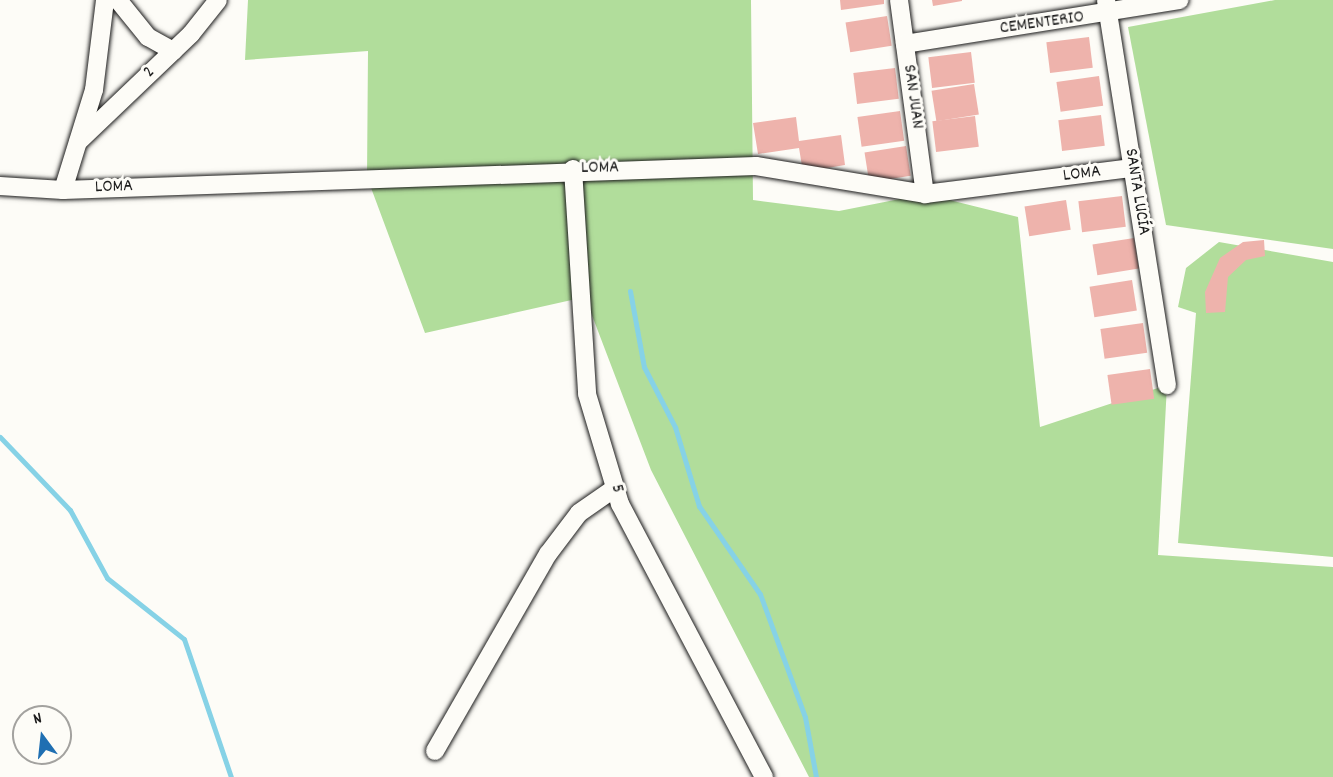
<!DOCTYPE html>
<html>
<head>
<meta charset="utf-8">
<style>
  body { margin:0 }
  #map { position:relative; width:1333px; height:777px; overflow:hidden; background:#fdfcf7; font-family:Dekko,sans-serif }
  div>[style] { position:absolute }
  .green>* { inset:0; background:#b1dd9b }
  .stream>* { height:5px; margin:-2.5px; padding:0 2.5px; transform-origin:2.5px; border-radius:2.5px; background:#86d2e6 }
  .building>* { inset:0; background:#eeb3ac; transform-origin:0 0 }
  .roads { filter:drop-shadow(0 0 2px #1c1c1c) drop-shadow(0 0 2px #1c1c1c) }
  .minor>* { height:18px; margin:-9px; padding:0 9px; transform-origin:9px; border-radius:9px; background:#fdfcf7 }
  span { translate:-50% -50%; white-space:nowrap; text-align:center; line-height:1.15; -webkit-text-stroke:6px #fdfcf7; paint-order:stroke }
  .street-label { font-size:18px; color:#1c1c1c }
  .north { position:absolute; left:12px; top:705px; width:60px; height:60px; box-sizing:border-box; background:#fdfcf7; border:2px solid #a3a29f; border-radius:50%; rotate:345deg; font-size:16px; font-weight:700; line-height:24px; text-align:center; color:#1c1c1c }
  .north::after { content:''; display:block; margin:auto; width:21px; height:27px; background:#1f6fb2; clip-path:polygon(50% 0,100% 100%,50% 72%,0 100%) }
</style>
</head>
<body>
<div id="map">
  <div class="green">
    <i style="clip-path:polygon(248px 0,751px 0,753px 200px,839px 211px,925px 194px,1018px 217px,1040px 427px,1167px 385px,1158px 555px,1333px 567px,1333px 777px,809px 777px,651px 470px,585px 297px,425px 333px,367px 177px,368px 51px,245px 60px)"></i>
    <i style="clip-path:polygon(1275px 0,1333px 0,1333px 249px,1166px 225px,1128px 27px)"></i>
    <i style="clip-path:polygon(1219px 242px,1333px 262px,1333px 557px,1178px 543px,1196px 313px,1178px 307px,1186px 268px)"></i>
  </div>
  <div class="stream">
    <i style="left:630px;top:291px;width:77px;rotate:79.6deg"></i>
    <i style="left:644px;top:367px;width:68px;rotate:62.7deg"></i>
    <i style="left:675px;top:427px;width:83px;rotate:73.1deg"></i>
    <i style="left:699px;top:506px;width:107px;rotate:55.3deg"></i>
    <i style="left:760px;top:594px;width:131px;rotate:69.9deg"></i>
    <i style="left:805px;top:717px;width:61px;rotate:79.6deg"></i>
    <i style="left:0;top:437px;width:101px;rotate:46.2deg"></i>
    <i style="left:70px;top:510px;width:77px;rotate:61.4deg"></i>
    <i style="left:107px;top:578px;width:98px;rotate:38.4deg"></i>
    <i style="left:184px;top:639px;width:146px;rotate:71.2deg"></i>
  </div>
  <div class="building">
    <i style="clip-path:polygon(840px 0,884px 0,884px 4px,841px 10px)"></i>
    <i style="clip-path:polygon(932px 0,962px 0,962px 1px,933px 6px)"></i>
    <i style="left:887px;top:16px;width:30px;height:42px;rotate:81deg"></i>
    <i style="left:1089px;top:37px;width:31px;height:43px;rotate:83deg"></i>
    <i style="left:971px;top:52px;width:31px;height:43px;rotate:83deg"></i>
    <i style="left:895px;top:68px;width:31px;height:42px;rotate:83deg"></i>
    <i style="left:1099px;top:76px;width:30px;height:43px;rotate:82deg"></i>
    <i style="left:974px;top:84px;width:31px;height:43px;rotate:81deg"></i>
    <i style="left:900px;top:111px;width:30px;height:43px;rotate:82deg"></i>
    <i style="left:1101px;top:115px;width:31px;height:43px;rotate:83deg"></i>
    <i style="left:975px;top:116px;width:31px;height:43px;rotate:83deg"></i>
    <i style="clip-path:polygon(796px 117px,799px 141px,841px 135px,845px 165px,803px 172px,799px 148px,758px 154px,753px 123px)"></i>
    <i style="left:906px;top:146px;width:30px;height:42px;rotate:81deg"></i>
    <i style="left:1122px;top:196px;width:31px;height:44px;rotate:83deg"></i>
    <i style="left:1066px;top:200px;width:30px;height:42px;rotate:81deg"></i>
    <i style="left:1134px;top:238px;width:31px;height:42px;rotate:81deg"></i>
    <i style="clip-path:polygon(1264px 240px,1265px 256px,1246px 260px,1228px 277px,1225px 312px,1206px 313px,1205px 292px,1220px 258px,1243px 242px)"></i>
    <i style="left:1132px;top:280px;width:31px;height:43px;rotate:81deg"></i>
    <i style="left:1143px;top:323px;width:30px;height:43px;rotate:82deg"></i>
    <i style="left:1150px;top:369px;width:30px;height:43px;rotate:82deg"></i>
  </div>
  <div class="roads">
    <div class="minor">
      <i style="left:118px;top:0;width:48px;rotate:51deg"></i>
      <i style="left:148px;top:37px;width:29px;rotate:29deg"></i>
      <i style="left:899px;top:0;width:196px;rotate:82.4deg"></i>
      <i style="left:1106px;top:0;width:390px;rotate:81deg"></i>
      <i style="left:905px;top:44px;width:278px;rotate:-9.1deg"></i>
      <i style="left:78px;top:142px;width:156px;rotate:-43.7deg"></i>
      <i style="left:191px;top:34px;width:43px;rotate:-51.5deg"></i>
      <i style="left:573px;top:169px;width:225px;rotate:86.4deg"></i>
      <i style="left:587px;top:394px;width:115px;rotate:73.3deg"></i>
      <i style="left:620px;top:504px;width:309px;rotate:62.2deg"></i>
      <i style="left:0;top:186px;width:63px;rotate:3.6deg"></i>
      <i style="left:63px;top:190px;width:693px;rotate:-1.98deg"></i>
      <i style="left:756px;top:166px;width:171px;rotate:9.4deg"></i>
      <i style="left:925px;top:194px;width:209px;rotate:-7.2deg"></i>
      <i style="left:63px;top:190px;width:105px;rotate:-72.8deg"></i>
      <i style="left:94px;top:90px;width:91px;rotate:-83deg"></i>
      <i style="left:435px;top:751px;width:227px;rotate:-60.2deg"></i>
      <i style="left:548px;top:554px;width:51px;rotate:-52.9deg"></i>
      <i style="left:579px;top:513px;width:44px;rotate:-34.8deg"></i>
    </div>
  </div>
  <div class="street-label">
    <span style="left:1042px;top:24px;rotate:-8deg">CEMENTERIO</span>
    <span style="left:150px;top:73px;rotate:-43deg">2</span>
    <span style="left:912px;top:97px;rotate:82deg">SAN JUAN</span>
    <span style="left:600px;top:169px;rotate:-1deg">LOMA</span>
    <span style="left:1082px;top:175px;rotate:-7deg">LOMA</span>
    <span style="left:114px;top:188px;rotate:-2deg">LOMA</span>
    <span style="left:1136px;top:192px;rotate:81deg">SANTA LUCÍA</span>
    <span style="left:616px;top:489px;rotate:73deg">5</span>
  </div>
  <div class="north">N</div>
</div>
</body>
</html>
